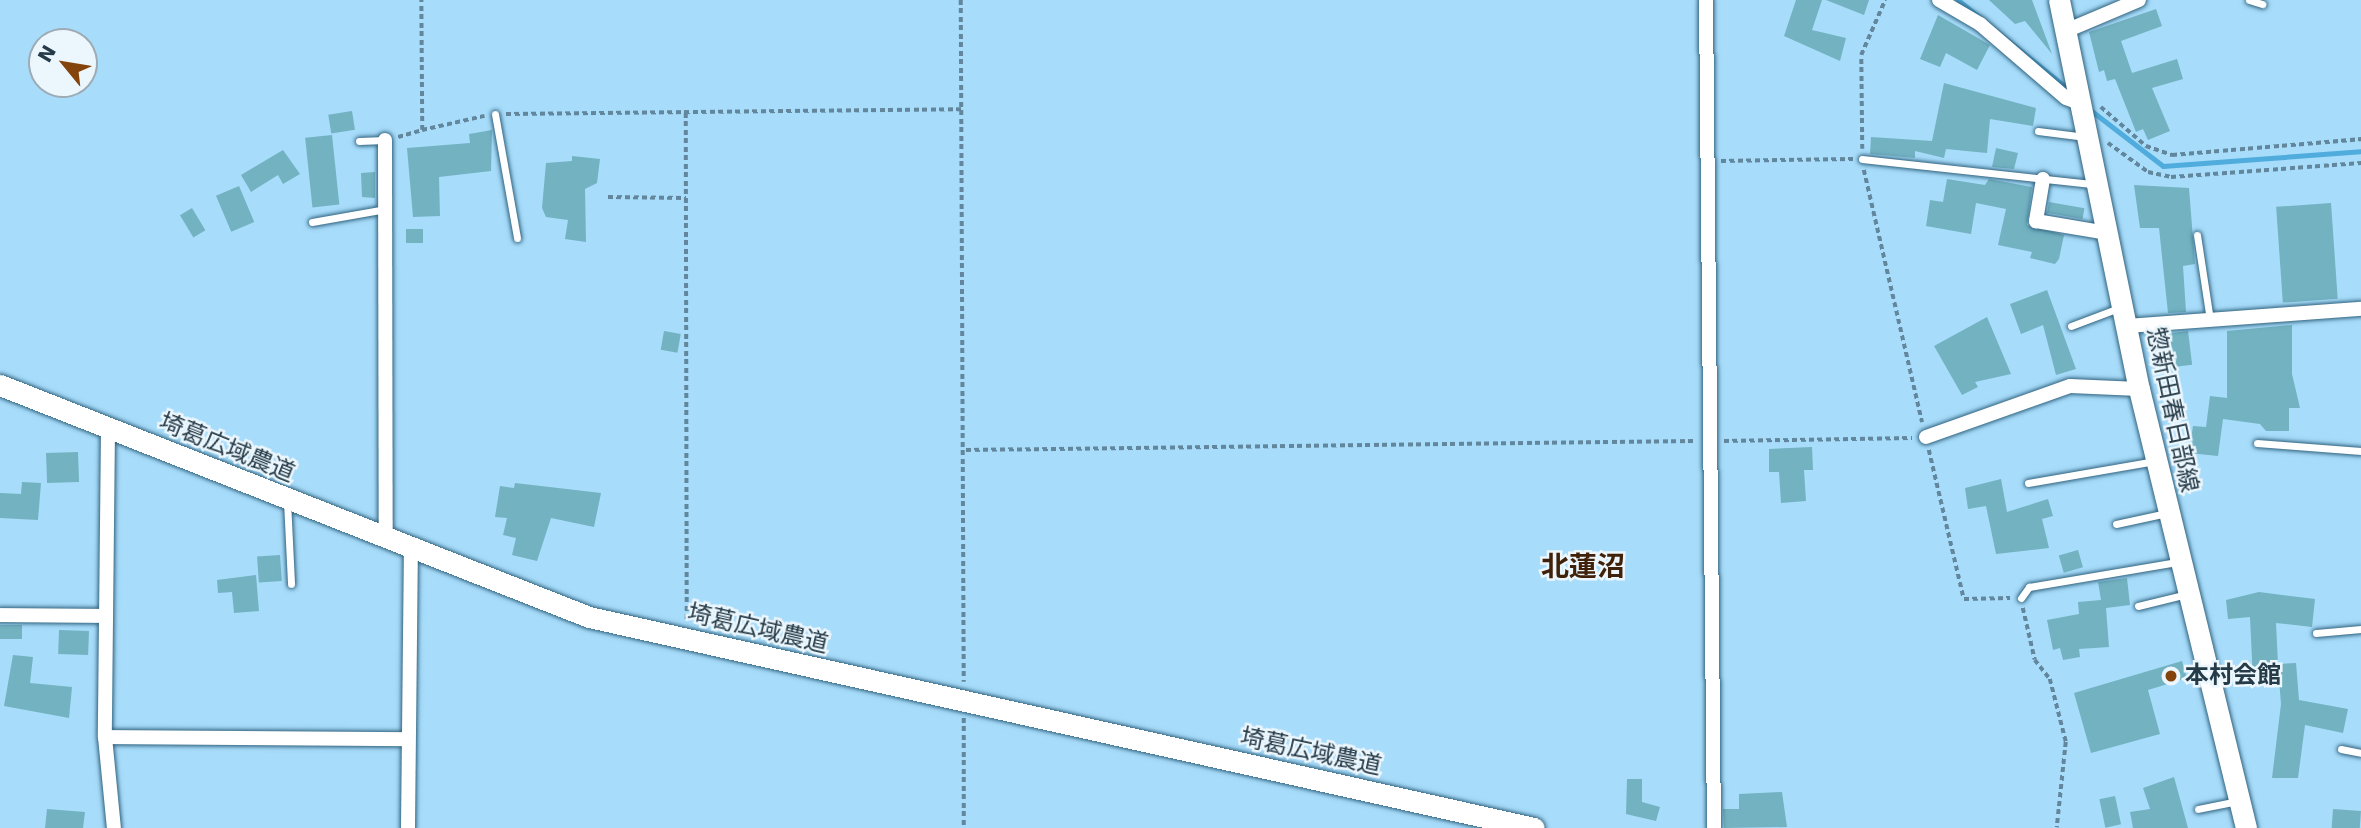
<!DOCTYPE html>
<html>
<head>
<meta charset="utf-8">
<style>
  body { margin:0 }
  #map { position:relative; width:2361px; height:828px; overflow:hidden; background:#a7dcfb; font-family:"DejaVu Sans","Noto Sans JP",sans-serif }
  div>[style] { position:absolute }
  .stream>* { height:5px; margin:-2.5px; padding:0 2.5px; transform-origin:2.5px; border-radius:2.5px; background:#4facdd }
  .building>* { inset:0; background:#72b2c1; transform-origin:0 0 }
  .path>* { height:3.5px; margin-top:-1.75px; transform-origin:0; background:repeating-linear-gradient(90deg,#62869b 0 5px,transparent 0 8.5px) }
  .roads { filter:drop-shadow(0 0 2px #31637e) drop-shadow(0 0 2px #31637e) }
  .lane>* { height:7px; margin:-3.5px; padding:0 3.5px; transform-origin:3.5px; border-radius:3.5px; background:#fff }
  .street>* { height:14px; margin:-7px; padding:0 7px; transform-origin:7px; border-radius:7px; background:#fff }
  .secondary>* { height:21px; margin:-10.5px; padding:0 10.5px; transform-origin:10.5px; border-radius:10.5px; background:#fff }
  .dots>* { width:19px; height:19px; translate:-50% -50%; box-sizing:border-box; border:4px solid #ecf6fd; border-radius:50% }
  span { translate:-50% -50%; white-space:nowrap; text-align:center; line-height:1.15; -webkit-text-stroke:5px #ecf6fd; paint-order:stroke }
  .street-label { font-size:24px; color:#263b48 }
  .poi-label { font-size:24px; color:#263b48; font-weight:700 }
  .left { translate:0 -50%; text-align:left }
  .quarter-label { font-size:28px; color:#402109; font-weight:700 }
  .north { position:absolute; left:28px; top:28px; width:70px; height:70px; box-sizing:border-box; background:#ecf6fd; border:2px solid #9dabb5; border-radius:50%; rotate:300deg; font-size:19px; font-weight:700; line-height:28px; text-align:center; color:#263b48 }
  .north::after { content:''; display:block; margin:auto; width:24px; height:32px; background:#83430b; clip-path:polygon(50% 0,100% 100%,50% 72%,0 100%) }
</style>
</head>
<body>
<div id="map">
  <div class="stream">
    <i style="left:1958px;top:0;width:143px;rotate:39deg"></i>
    <i style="left:2089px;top:109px;width:93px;rotate:37.6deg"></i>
    <i style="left:2163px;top:166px;width:199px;rotate:-4.3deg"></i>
  </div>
  <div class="building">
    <i style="clip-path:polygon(1796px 0,1822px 0,1812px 30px,1846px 38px,1840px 61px,1784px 36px)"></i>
    <i style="clip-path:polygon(1826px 0,1869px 0,1864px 15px)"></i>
    <i style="clip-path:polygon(1989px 0,2032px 0,2052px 54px,2025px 21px,2015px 24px)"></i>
    <i style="clip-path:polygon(2156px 9px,2162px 26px,2121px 41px,2132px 73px,2177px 59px,2183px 79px,2152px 88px,2170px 131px,2148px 140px,2143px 129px,2136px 132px,2115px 79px,2107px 81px,2104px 70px,2099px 72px,2089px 32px)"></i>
    <i style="clip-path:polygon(1938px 15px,1990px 45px,1977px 70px,1946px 53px,1940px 67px,1920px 59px)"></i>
    <i style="clip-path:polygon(1944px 83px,2036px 108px,2033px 126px,1990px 119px,1987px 153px,1946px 149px,1944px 158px,1915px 151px,1915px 158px,1870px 154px,1871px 137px,1932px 141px)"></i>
    <i style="left:352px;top:111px;width:19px;height:24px;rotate:81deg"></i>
    <i style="clip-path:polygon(492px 130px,491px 171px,439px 177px,440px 216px,413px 217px,407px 148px,470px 143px,469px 134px)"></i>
    <i style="left:332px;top:135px;width:70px;height:27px;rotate:84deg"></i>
    <i style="clip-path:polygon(1996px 148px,2018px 153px,2014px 169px,1992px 167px)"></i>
    <i style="clip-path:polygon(283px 150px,300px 174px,283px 184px,278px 175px,251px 192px,241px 175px)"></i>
    <i style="clip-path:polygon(572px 156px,600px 159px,597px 183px,585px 189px,586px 242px,565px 239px,568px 220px,546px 217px,542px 208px,546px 163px,572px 161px)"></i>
    <i style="clip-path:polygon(375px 172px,375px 198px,362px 197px,361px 173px)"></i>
    <i style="clip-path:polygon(1947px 179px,1985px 185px,1989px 179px,2032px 187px,2027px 225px,2064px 235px,2059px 259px,2055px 264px,2030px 258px,2032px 252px,1998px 245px,2006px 209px,1976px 203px,1971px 234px,1926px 226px,1930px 200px,1943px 202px)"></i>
    <i style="clip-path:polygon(2134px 185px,2189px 188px,2195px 264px,2183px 266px,2186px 312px,2168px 313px,2159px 228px,2140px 228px)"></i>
    <i style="left:239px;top:186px;width:39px;height:25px;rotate:67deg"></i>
    <i style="left:2049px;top:202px;width:36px;height:11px;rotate:10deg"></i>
    <i style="left:2331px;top:203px;width:96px;height:55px;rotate:86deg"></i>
    <i style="left:192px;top:208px;width:26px;height:14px;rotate:59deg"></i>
    <i style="left:406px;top:229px;width:17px;height:14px"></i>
    <i style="clip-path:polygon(2047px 290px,2076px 369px,2056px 375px,2043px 325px,2021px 334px,2010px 304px)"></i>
    <i style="clip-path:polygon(1987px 317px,2011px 374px,1975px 382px,1978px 387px,1962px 395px,1934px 346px)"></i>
    <i style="clip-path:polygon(2292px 325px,2292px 374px,2300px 408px,2289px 408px,2289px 431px,2266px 431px,2260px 424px,2223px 419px,2218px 456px,2189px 453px,2193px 426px,2206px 427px,2210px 396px,2227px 398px,2227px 331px)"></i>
    <i style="left:664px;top:331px;width:17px;height:19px;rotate:10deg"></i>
    <i style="left:2188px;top:331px;width:34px;height:23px;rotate:83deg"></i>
    <i style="clip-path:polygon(1812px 447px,1813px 470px,1804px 470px,1806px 501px,1781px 503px,1779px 472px,1769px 472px,1769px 449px)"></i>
    <i style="left:78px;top:452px;width:30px;height:32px;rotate:88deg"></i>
    <i style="clip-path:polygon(2001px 479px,2007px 512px,2048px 499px,2053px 516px,2042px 519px,2049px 548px,1996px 554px,1986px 506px,1968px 509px,1965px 488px)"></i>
    <i style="clip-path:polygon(22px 482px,41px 483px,38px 520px,0 518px,0 493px,21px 494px)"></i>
    <i style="clip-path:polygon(515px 483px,601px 493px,594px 527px,551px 518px,537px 561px,512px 555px,516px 538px,503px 535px,507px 518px,495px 517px,500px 486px,514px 488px)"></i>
    <i style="left:2078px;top:550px;width:18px;height:20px;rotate:74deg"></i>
    <i style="left:280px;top:555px;width:26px;height:23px;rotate:86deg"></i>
    <i style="clip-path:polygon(256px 575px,259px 611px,234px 613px,232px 592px,218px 593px,217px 580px)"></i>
    <i style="clip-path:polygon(2127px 578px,2130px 605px,2106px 608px,2109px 647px,2079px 649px,2080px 657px,2063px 660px,2060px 648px,2053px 650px,2047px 620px,2079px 614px,2078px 602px,2101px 600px,2098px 582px)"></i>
    <i style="clip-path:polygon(2259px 592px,2315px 599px,2312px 627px,2276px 623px,2278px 664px,2296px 663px,2299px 700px,2348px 709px,2343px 733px,2305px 725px,2298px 778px,2272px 778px,2281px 704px,2279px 679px,2253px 681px,2250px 617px,2228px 619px,2226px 600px)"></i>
    <i style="left:0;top:625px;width:22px;height:14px"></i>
    <i style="left:59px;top:630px;width:30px;height:24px;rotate:2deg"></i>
    <i style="clip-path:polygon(13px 655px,33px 657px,30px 683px,72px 687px,69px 718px,4px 706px)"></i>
    <i style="clip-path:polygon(2182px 661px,2187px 678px,2148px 690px,2160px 734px,2091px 753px,2074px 693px)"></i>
    <i style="clip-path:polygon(2174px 777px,2188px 828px,2133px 828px,2130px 812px,2150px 809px,2143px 788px)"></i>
    <i style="clip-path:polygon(1627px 779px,1642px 779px,1642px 802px,1660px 807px,1656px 821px,1626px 814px)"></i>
    <i style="clip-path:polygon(1782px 792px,1787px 827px,1724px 828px,1723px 809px,1739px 809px,1739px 794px)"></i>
    <i style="left:2115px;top:796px;width:29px;height:16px;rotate:78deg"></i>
    <i style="clip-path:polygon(47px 809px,85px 812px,83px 828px,45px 828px)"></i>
    <i style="left:2333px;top:809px;width:28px;height:19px;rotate:4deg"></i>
  </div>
  <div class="path">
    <i style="left:961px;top:0;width:682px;rotate:89.75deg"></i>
    <i style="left:2101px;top:107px;width:60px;rotate:40.9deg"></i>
    <i style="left:2146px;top:146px;width:28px;rotate:19deg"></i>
    <i style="left:2172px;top:155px;width:190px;rotate:-4.8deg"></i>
    <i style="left:686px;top:113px;width:508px;rotate:89.89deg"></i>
    <i style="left:506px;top:114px;width:456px;rotate:-0.6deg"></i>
    <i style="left:422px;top:130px;width:64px;rotate:-12.7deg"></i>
    <i style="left:398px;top:137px;width:25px;rotate:-16deg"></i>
    <i style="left:422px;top:130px;width:130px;rotate:-90.4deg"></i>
    <i style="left:2108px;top:143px;width:49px;rotate:35.9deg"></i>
    <i style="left:2148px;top:172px;width:24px;rotate:12deg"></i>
    <i style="left:2171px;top:177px;width:191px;rotate:-4.2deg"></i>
    <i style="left:1862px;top:149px;width:94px;rotate:-90.6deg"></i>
    <i style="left:1861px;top:55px;width:60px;rotate:-66.4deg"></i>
    <i style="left:1721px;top:161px;width:132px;rotate:-0.9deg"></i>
    <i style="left:1864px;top:170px;width:259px;rotate:77deg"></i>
    <i style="left:608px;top:197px;width:78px;rotate:0.7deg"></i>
    <i style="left:1724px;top:441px;width:188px;rotate:-0.9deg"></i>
    <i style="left:966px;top:450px;width:729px;rotate:-0.71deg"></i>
    <i style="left:1929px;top:450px;width:153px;rotate:76.8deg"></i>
    <i style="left:1964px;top:599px;width:46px;rotate:-1.2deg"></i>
    <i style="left:2023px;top:608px;width:53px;rotate:77deg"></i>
    <i style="left:2035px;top:660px;width:24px;rotate:52deg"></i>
    <i style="left:2050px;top:679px;width:65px;rotate:75.7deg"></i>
    <i style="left:2066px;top:742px;width:86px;rotate:96deg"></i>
    <i style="left:964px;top:718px;width:110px;rotate:90deg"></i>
  </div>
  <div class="roads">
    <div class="lane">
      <i style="left:2249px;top:0;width:14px;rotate:17deg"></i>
      <i style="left:495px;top:114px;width:126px;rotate:79.9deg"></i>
      <i style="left:2038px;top:131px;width:48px;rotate:7.1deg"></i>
      <i style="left:359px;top:141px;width:26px;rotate:-2deg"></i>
      <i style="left:1862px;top:159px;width:233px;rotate:6.2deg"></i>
      <i style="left:312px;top:222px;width:75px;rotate:-10deg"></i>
      <i style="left:2197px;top:235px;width:86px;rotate:81.3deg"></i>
      <i style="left:2071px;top:326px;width:51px;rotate:-20.6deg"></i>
      <i style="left:2257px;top:443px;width:104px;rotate:4.4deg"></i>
      <i style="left:2028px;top:483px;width:129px;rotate:-9.8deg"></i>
      <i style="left:287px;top:501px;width:83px;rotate:87.2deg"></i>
      <i style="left:2116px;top:524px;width:52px;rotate:-12.2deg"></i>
      <i style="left:2021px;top:598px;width:14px;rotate:-54deg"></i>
      <i style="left:2029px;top:587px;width:150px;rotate:-9.6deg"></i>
      <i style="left:2138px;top:606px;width:50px;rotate:-13.8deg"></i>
      <i style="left:2316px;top:633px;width:45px;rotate:-5.1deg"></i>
      <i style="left:2341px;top:749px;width:20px;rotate:11deg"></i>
      <i style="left:2198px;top:809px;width:41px;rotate:-11.3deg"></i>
    </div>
    <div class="street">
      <i style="left:1706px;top:0;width:828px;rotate:89.45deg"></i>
      <i style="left:1939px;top:0;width:48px;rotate:30.3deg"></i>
      <i style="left:1980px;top:24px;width:113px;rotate:40.7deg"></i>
      <i style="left:2066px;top:98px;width:19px;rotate:21deg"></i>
      <i style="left:2068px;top:30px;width:77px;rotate:-22.9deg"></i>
      <i style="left:385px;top:140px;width:398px;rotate:89.9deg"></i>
      <i style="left:2043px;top:179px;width:43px;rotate:99.5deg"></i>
      <i style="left:2036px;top:221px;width:73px;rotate:9.5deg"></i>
      <i style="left:2127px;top:326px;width:235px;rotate:-4.2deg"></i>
      <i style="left:108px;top:429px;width:308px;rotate:90.6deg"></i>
      <i style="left:105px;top:737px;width:91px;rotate:84.4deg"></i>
      <i style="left:1926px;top:437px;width:153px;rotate:-19.5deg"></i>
      <i style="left:2070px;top:386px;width:69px;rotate:2.5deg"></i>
      <i style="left:0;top:615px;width:106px;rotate:0.5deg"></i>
      <i style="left:105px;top:737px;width:303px;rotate:0.4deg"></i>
      <i style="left:408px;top:828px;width:281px;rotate:-89.4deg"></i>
    </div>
    <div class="secondary">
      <i style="left:2059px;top:0;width:397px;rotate:78.4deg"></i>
      <i style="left:2139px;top:389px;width:452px;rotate:76.3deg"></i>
      <i style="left:0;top:385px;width:633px;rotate:21.5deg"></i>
      <i style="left:589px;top:617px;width:968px;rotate:12.59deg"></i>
    </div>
  </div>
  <div class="dots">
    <i style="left:2171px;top:676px;background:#83430b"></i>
  </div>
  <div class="street-label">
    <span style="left:2172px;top:410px;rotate:78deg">惣新田春日部線</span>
    <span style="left:227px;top:448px;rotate:22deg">埼葛広域農道</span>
    <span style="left:758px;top:629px;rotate:13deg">埼葛広域農道</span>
    <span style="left:1311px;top:752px;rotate:12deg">埼葛広域農道</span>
  </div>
  <div class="poi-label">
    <span class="left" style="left:2185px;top:676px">本村会館</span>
  </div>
  <div class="quarter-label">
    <span style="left:1583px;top:567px">北蓮沼</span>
  </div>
  <div class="north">N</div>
</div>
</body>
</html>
